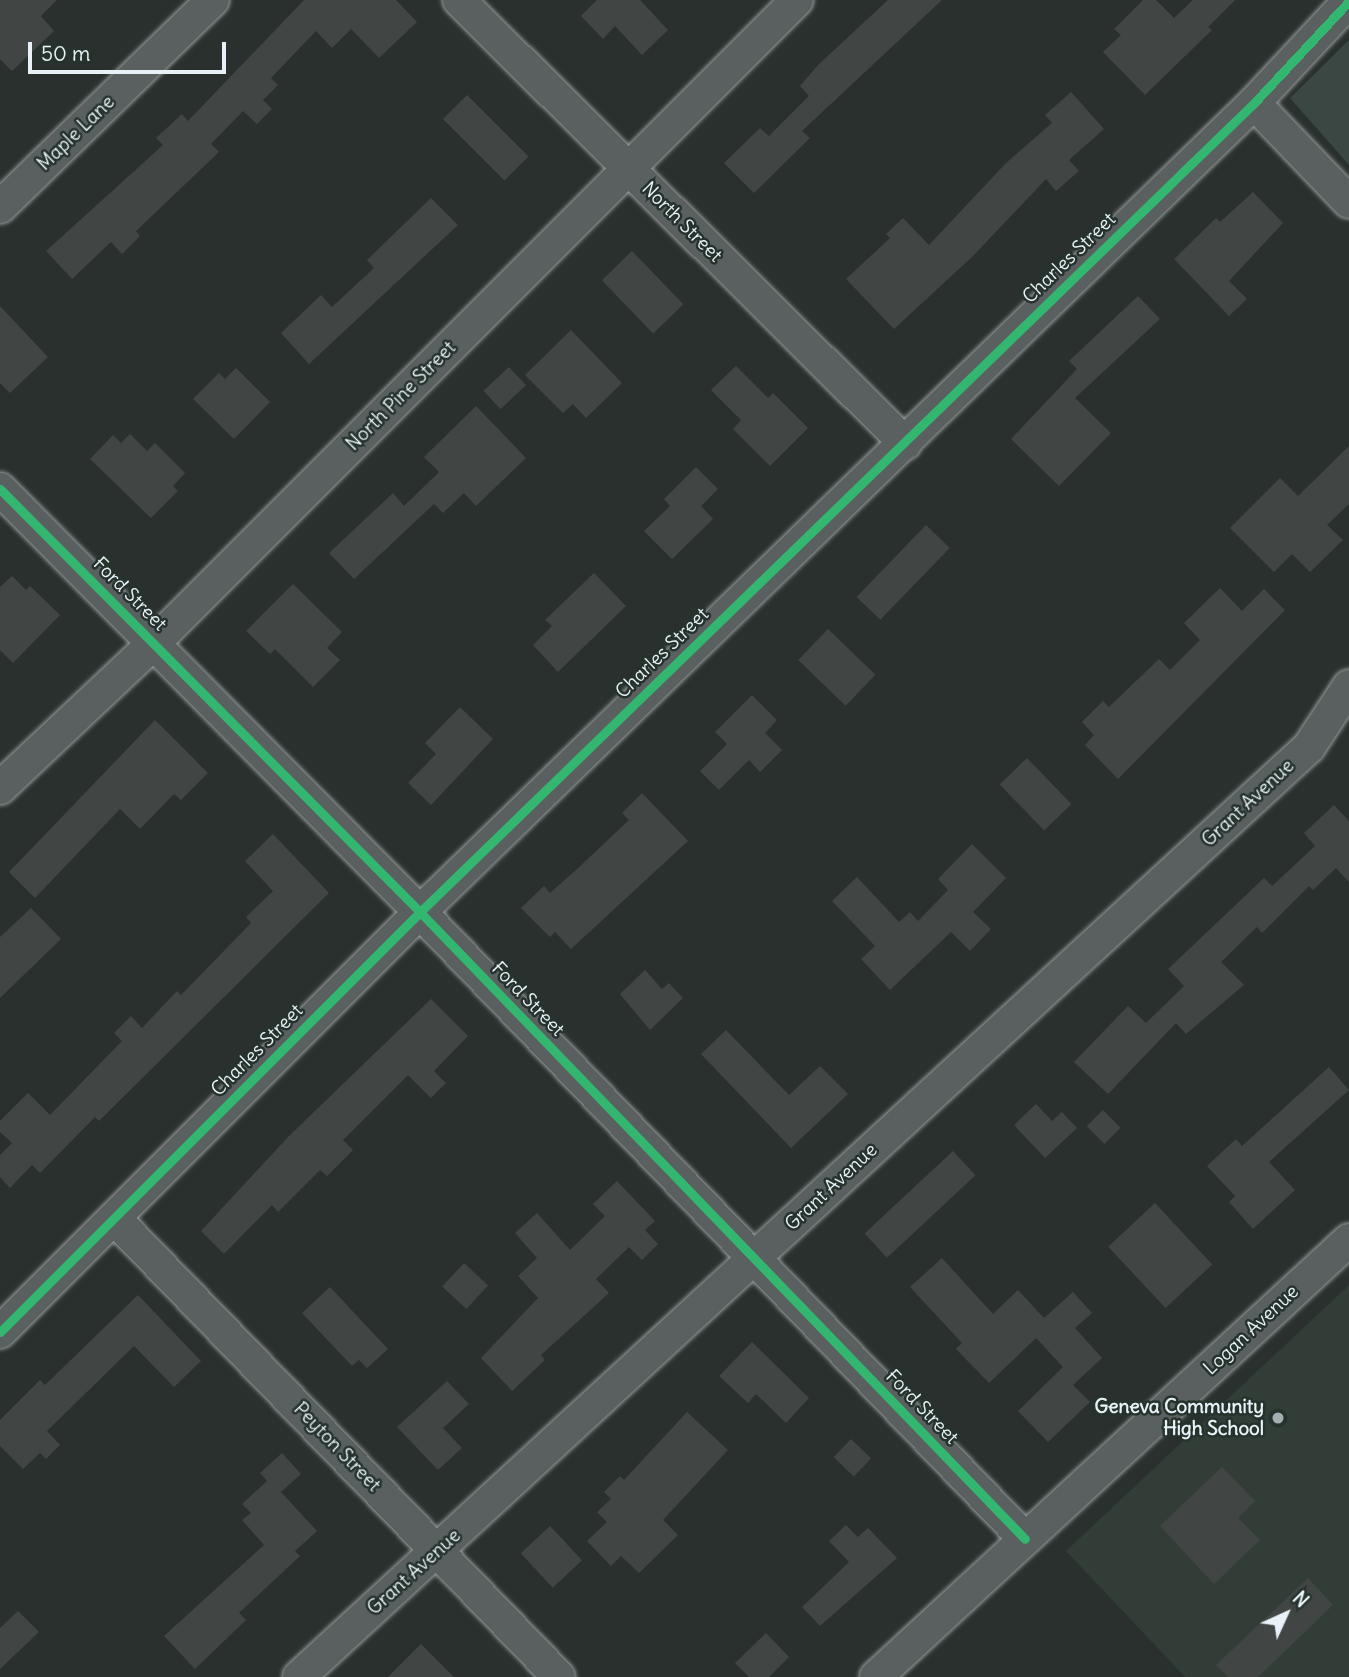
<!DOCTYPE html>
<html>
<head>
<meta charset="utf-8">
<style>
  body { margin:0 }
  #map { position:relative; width:1349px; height:1677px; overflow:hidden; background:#29302d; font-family:Delius,sans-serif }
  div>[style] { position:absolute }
  .built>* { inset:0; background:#323d38 }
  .green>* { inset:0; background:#3b4743 }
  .building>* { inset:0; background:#414644; transform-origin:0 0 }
  .roads { filter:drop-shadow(0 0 2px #959a9a) drop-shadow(0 0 2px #959a9a) }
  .street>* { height:32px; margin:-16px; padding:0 16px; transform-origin:16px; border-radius:16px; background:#5a6060 }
  .cycleway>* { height:9px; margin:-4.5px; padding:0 4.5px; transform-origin:4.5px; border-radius:4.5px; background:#33b770 }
  .dots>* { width:19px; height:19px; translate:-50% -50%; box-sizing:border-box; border:4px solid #26332d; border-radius:50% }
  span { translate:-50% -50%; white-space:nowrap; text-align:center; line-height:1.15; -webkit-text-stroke:5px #26332d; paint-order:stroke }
  .street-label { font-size:19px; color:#e8f1f8 }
  .poi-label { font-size:19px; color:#e8f1f8; font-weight:700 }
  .right { translate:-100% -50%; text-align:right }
  .north { position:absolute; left:1251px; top:1579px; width:70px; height:70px; -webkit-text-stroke:5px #26332d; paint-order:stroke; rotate:45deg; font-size:19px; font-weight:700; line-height:28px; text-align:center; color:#e8f1f8 }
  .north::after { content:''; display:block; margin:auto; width:24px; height:32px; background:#e8f1f8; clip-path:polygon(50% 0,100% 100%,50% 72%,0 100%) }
  .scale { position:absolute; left:28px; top:42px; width:198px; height:32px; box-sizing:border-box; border:4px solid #e8f1f8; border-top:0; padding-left:9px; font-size:21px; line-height:24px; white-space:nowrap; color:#e8f1f8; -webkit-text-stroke:5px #26332d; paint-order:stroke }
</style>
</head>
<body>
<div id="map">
  <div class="built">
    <i style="clip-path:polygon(1349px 1285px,1349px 1677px,1185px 1677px,1066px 1551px)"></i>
  </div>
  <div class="green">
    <i style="clip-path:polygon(1349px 40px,1349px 165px,1290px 98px)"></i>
  </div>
  <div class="building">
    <i style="clip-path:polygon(0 0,57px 0,41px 16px,54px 31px,12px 71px,0 59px)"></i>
    <i style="clip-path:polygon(304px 0,396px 0,417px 22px,379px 58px,351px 29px,332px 48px,316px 31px,271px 78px,278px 85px,263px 100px,272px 109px,257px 124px,243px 111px,211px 144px,219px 152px,136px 231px,140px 236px,122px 254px,111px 242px,72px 279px,46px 251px,163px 145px,156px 138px,182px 114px,188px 121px)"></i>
    <i style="clip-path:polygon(597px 0,640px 0,668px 30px,642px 55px,615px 26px,603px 39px,581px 16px)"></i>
    <i style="clip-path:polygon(888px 0,942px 0,802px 131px,810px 138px,754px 193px,724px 163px,760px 128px,769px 136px,809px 96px,800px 86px,818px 65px)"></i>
    <i style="clip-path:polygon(1143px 0,1156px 0,1174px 18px,1193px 0,1235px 0,1208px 27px,1212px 30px,1145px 95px,1103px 52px,1121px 35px,1114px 29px)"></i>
    <i style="clip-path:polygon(1071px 92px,1104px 129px,1069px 160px,1079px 171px,1056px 191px,1046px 179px,973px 256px,894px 329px,846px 279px,890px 238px,886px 234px,903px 218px,929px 245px,1006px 163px,1052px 123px,1045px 115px)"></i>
    <i style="left:467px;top:95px;width:87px;height:34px;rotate:45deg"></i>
    <i style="clip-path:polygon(1253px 192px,1283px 223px,1229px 281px,1247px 299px,1229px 316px,1174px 259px,1216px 218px,1220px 222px)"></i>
    <i style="clip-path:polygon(431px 198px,458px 225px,309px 364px,281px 333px,321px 295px,332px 307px,374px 268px,367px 260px)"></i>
    <i style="left:632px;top:251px;width:74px;height:42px;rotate:46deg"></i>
    <i style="clip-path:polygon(1138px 296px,1160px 319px,1075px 398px,1111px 433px,1059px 486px,1011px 439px,1077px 369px,1069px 361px)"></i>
    <i style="clip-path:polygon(0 306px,48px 357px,10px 393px,0 383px)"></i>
    <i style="clip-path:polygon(571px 330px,622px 383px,586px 418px,573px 404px,563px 413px,525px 375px)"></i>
    <i style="clip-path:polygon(736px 366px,768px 398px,773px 393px,808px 428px,770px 466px,733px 429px,741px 420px,711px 390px)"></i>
    <i style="left:509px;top:367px;width:25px;height:35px;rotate:47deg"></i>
    <i style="clip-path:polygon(236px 368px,270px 402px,234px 439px,193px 399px,219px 373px,225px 379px)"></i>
    <i style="clip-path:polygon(476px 406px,526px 458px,476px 506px,464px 493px,443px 513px,434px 504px,354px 579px,329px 553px,393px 493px,404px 506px,439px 472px,424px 457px)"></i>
    <i style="clip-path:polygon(130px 434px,147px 451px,155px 443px,185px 473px,173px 486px,178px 491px,151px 518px,90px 459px,113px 435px,121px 443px)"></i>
    <i style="clip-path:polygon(1349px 446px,1349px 504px,1327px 525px,1343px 540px,1310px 572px,1292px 554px,1274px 572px,1230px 528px,1280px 478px,1298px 496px)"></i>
    <i style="clip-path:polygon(696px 467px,718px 489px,701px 506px,713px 519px,672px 559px,644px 531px,670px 506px,664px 499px)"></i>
    <i style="left:926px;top:525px;width:33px;height:100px;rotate:44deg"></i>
    <i style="clip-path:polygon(594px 573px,626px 606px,558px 672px,533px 645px,552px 626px,545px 620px)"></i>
    <i style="clip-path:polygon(12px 576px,26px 590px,30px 586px,60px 615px,13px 663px,0 650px,0 587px)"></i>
    <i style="clip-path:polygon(293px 584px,342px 632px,327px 648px,340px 660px,313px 687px,275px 649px,270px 654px,246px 631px)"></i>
    <i style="clip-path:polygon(1220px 588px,1242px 611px,1264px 589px,1285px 610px,1118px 779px,1085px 745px,1094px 735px,1082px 722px,1103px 701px,1109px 707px,1159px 659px,1170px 670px,1200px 640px,1184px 623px)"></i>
    <i style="left:828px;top:629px;width:66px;height:43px;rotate:44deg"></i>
    <i style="clip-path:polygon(752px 695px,777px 720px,765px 733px,782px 750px,760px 772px,749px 760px,719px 790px,700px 771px,727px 744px,715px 732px)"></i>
    <i style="clip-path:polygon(460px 707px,493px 739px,431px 805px,408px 783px,436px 754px,425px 743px)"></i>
    <i style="clip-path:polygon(155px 720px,208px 773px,181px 800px,174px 794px,140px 829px,120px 809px,35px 898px,9px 872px)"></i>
    <i style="left:1027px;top:758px;width:64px;height:38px;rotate:46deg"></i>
    <i style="clip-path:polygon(642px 793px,688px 841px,571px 949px,555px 932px,550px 937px,521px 908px,544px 886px,550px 893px,576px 870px,629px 820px,622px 813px)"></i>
    <i style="clip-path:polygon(1334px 805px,1349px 821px,1349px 882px,1336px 868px,1313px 890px,1309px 886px,1262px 933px,1257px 927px,1221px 962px,1244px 985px,1186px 1034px,1176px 1023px,1108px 1094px,1074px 1062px,1128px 1006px,1146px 1023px,1184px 986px,1168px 969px,1264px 878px,1272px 886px,1315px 846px,1304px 833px)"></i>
    <i style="clip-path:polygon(273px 834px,329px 893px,99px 1121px,95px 1117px,40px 1173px,32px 1165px,10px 1188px,0 1177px,0 1155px,12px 1143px,0 1132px,0 1121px,28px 1093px,50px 1115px,122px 1041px,114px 1033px,131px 1016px,142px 1028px,177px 991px,181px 995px,251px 923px,246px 917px,273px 891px,245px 861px)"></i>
    <i style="clip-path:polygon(972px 844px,1006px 878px,973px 912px,991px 929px,970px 951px,951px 932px,890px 990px,861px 959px,875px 946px,832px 901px,857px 877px,899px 922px,910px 912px,918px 921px,948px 890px,938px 879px)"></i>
    <i style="clip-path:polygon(31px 908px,61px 939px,0 998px,0 937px)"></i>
    <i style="clip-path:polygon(645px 970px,662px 989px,669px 983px,683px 998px,650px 1030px,620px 994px)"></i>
    <i style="clip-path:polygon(431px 999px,468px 1036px,434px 1071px,446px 1083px,431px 1098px,408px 1075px,343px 1140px,353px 1150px,327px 1176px,320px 1170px,278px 1212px,272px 1205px,224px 1254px,201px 1231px,288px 1137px)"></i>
    <i style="clip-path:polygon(726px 1030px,789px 1095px,820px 1066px,848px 1094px,791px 1148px,701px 1054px)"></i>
    <i style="clip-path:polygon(1329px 1067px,1349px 1090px,1269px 1162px,1295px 1190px,1253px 1229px,1229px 1202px,1235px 1196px,1207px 1166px,1236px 1139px,1242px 1146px)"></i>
    <i style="clip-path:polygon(1036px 1104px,1052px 1121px,1062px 1112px,1077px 1128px,1045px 1158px,1014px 1125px)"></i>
    <i style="left:1103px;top:1110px;width:25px;height:23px;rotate:45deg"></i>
    <i style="left:953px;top:1151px;width:33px;height:121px;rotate:47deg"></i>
    <i style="clip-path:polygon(617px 1181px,655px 1221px,645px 1230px,658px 1244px,642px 1260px,629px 1247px,596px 1279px,609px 1293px,541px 1355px,545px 1360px,512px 1391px,481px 1358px,538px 1298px,518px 1276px,537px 1258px,515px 1233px,537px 1213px,570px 1250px,605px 1216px,593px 1204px)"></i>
    <i style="left:1155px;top:1203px;width:84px;height:64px;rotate:47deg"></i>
    <i style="clip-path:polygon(942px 1258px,993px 1314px,1018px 1290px,1044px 1318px,1073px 1292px,1092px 1313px,1075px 1328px,1102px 1358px,1073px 1385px,1090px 1402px,1048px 1442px,1018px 1411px,1063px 1367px,1036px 1338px,989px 1383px,956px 1349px,962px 1343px,910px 1287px)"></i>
    <i style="left:464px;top:1263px;width:33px;height:32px;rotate:43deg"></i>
    <i style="clip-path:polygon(330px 1287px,388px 1349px,367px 1368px,359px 1360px,352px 1366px,302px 1313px)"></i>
    <i style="clip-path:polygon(138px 1295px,201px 1361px,174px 1387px,134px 1346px,47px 1431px,60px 1445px,46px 1459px,40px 1453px,23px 1469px,0 1446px,0 1420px,40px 1380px,45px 1385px)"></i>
    <i style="clip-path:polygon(752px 1342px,809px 1398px,786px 1423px,756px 1394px,748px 1403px,719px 1376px)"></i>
    <i style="clip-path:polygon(447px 1381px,469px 1404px,443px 1428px,462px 1448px,438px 1470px,397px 1427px)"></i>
    <i style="clip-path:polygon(687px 1412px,728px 1450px,663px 1520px,678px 1535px,639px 1573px,621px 1556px,611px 1566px,587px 1541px,607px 1522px,597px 1512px,611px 1499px,604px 1492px,620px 1476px,624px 1480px)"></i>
    <i style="left:851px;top:1439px;width:28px;height:25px;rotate:44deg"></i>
    <i style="clip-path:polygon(282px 1453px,301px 1474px,281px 1492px,317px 1531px,295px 1551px,300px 1556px,239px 1613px,246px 1620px,195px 1669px,164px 1636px,264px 1545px,242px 1520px,251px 1513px,242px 1504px,267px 1481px,260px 1473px)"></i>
    <i style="clip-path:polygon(1222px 1467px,1255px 1501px,1238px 1518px,1260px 1540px,1214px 1584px,1160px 1526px)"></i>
    <i style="clip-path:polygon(846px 1525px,858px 1537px,868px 1528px,897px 1558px,820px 1626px,802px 1607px,849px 1562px,829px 1541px)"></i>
    <i style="left:550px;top:1526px;width:47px;height:40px;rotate:47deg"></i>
    <i style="clip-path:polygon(1308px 1578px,1333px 1605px,1258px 1677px,1228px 1677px,1216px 1665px)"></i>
    <i style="clip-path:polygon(18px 1611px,39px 1632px,0 1669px,0 1628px)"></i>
    <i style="clip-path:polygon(766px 1633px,789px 1657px,769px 1677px,749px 1677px,735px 1663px)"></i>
    <i style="clip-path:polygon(421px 1644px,454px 1677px,388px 1677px)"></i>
  </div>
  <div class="roads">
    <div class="street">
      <i style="left:459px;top:0;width:629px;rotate:44.81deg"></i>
      <i style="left:1254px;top:103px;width:137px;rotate:46.2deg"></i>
      <i style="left:0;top:207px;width:297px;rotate:-44.2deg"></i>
      <i style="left:0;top:489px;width:596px;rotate:45.2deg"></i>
      <i style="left:420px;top:912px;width:871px;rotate:46.02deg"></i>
      <i style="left:0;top:788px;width:212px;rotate:-43.3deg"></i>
      <i style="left:154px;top:643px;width:909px;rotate:-45deg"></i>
      <i style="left:114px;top:1218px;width:639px;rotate:45.89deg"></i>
      <i style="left:0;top:1332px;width:594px;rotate:-45deg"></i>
      <i style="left:420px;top:912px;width:1162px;rotate:-44.13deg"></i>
      <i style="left:1254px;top:103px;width:139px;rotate:-47deg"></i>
      <i style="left:299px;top:1677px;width:1373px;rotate:-42.64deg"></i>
      <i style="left:1309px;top:747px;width:73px;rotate:-56.7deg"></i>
      <i style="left:876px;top:1677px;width:644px;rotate:-42.73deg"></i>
    </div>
  </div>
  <div class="cycleway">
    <i style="left:0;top:489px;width:596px;rotate:45.2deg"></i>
    <i style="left:420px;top:912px;width:871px;rotate:46.02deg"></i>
    <i style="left:0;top:1332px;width:594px;rotate:-45deg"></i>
    <i style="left:420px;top:912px;width:1162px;rotate:-44.13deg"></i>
    <i style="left:1254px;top:103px;width:139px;rotate:-47deg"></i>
  </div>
  <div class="dots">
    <i style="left:1278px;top:1418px;background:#a5adb1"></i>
  </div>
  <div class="street-label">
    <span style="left:76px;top:133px;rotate:-44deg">Maple Lane</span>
    <span style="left:682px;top:222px;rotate:45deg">North Street</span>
    <span style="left:1069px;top:258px;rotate:-44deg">Charles Street</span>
    <span style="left:401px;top:396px;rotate:-45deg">North Pine Street</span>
    <span style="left:130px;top:594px;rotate:45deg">Ford Street</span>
    <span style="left:662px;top:653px;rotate:-44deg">Charles Street</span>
    <span style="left:1248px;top:803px;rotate:-43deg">Grant Avenue</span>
    <span style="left:528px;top:999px;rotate:46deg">Ford Street</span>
    <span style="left:257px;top:1050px;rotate:-45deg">Charles Street</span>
    <span style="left:831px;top:1187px;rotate:-43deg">Grant Avenue</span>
    <span style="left:1251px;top:1330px;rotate:-43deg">Logan Avenue</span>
    <span style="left:922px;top:1407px;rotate:46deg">Ford Street</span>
    <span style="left:337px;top:1447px;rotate:46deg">Peyton Street</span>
    <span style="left:414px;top:1572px;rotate:-42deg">Grant Avenue</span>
  </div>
  <div class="poi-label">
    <span class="right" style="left:1264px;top:1418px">Geneva Community<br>High School</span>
  </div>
  <div class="north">N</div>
  <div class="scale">50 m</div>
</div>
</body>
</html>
